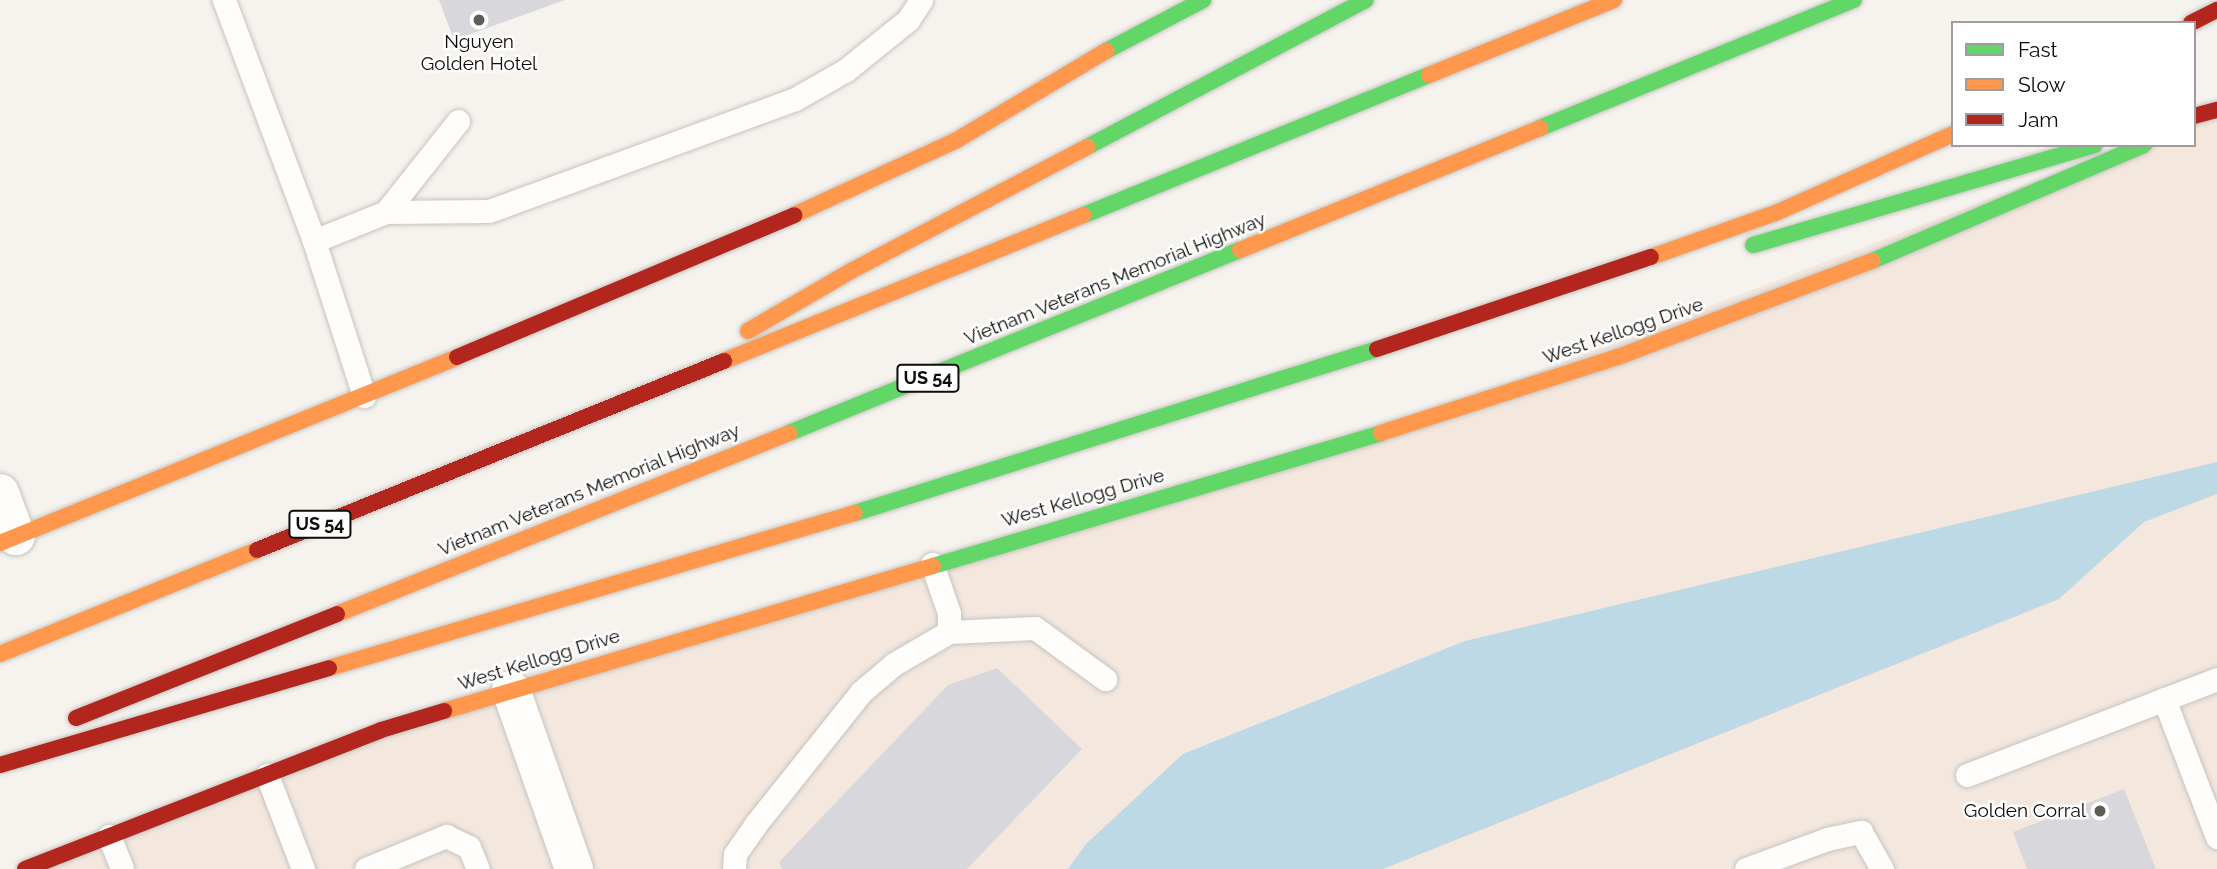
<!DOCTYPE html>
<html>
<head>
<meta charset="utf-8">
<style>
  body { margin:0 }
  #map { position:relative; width:2217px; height:869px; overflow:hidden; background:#f6f3ee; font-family:Raleway,sans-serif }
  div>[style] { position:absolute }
  .commercial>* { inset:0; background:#f4e7de }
  .water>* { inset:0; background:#bcd9e5 }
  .building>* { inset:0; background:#d8d8dc }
  .roads { filter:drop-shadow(0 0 2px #c6c4c0) drop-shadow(0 0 2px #c6c4c0) }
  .lane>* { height:23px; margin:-11.5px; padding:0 11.5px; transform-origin:11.5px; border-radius:11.5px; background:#fefdfc }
  .street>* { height:38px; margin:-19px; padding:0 19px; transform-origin:19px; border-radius:19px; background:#fefdfc }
  .fast>* { height:16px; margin:-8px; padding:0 8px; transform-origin:8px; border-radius:8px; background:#63d668 }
  .slow>* { height:16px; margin:-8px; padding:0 8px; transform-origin:8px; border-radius:8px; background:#ff974d }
  .jam>* { height:16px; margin:-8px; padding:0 8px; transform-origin:8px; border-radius:8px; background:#b3261e }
  .dots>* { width:19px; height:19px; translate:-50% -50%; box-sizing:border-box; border:4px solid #fff; border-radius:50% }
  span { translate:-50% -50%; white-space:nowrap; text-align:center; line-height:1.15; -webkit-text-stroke:5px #fff; paint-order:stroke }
  .shield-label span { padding:2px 5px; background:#fff; border:2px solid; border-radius:5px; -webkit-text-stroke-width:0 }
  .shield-label { font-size:18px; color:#0e0b09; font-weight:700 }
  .poi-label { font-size:19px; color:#0e0b09 }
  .right { translate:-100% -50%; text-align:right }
  .street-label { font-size:19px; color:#0e0b09 }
  .legend { position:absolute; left:1951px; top:21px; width:245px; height:126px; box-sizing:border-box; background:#fff; border:2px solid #9f9d9d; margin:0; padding:9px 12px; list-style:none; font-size:21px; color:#0e0b09 }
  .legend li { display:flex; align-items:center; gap:14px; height:35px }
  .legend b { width:35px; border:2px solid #9f9d9d }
</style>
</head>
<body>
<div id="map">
  <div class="commercial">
    <i style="clip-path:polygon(2217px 112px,2217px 869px,38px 869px,381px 730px,1378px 433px,2130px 145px,2194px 145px,2194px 121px)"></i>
  </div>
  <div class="water">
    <i style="clip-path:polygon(2217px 462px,2217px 494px,2144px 522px,2059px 599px,1383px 869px,1068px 869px,1086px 844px,1183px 754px,1465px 641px)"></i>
  </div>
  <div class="building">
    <i style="clip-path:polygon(439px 0,565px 0,454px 40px)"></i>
    <i style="clip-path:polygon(997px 668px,1082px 749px,967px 869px,782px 869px,779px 862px,948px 685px)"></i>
    <i style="clip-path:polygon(2124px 789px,2156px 869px,2027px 869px,2013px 832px)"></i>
  </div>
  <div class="roads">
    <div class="lane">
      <i style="left:224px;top:0;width:257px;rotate:69.5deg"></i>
      <i style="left:314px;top:241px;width:163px;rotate:72.1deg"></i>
      <i style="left:386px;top:212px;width:116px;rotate:-51.6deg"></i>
      <i style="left:314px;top:241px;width:78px;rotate:-21.9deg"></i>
      <i style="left:386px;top:212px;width:103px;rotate:-0.6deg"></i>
      <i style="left:489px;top:211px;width:326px;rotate:-20.1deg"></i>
      <i style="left:795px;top:99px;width:59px;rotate:-29.6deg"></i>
      <i style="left:846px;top:70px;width:80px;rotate:-38.9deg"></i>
      <i style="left:908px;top:20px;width:24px;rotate:-57deg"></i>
      <i style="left:949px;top:632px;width:86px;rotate:-2.7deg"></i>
      <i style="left:1035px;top:628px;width:87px;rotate:36.1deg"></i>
      <i style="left:2164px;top:699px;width:148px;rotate:69deg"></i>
      <i style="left:267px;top:775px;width:101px;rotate:69deg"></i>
      <i style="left:1967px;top:775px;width:268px;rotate:-21deg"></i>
      <i style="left:109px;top:836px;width:35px;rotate:68deg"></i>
      <i style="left:366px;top:869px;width:87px;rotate:-22.4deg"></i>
      <i style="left:446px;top:836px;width:25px;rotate:26deg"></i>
      <i style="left:469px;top:847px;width:24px;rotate:68deg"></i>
      <i style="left:734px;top:869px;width:15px;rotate:-86deg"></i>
      <i style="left:735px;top:854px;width:35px;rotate:-55deg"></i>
      <i style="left:755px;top:825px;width:170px;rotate:-51.4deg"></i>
      <i style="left:861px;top:692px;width:43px;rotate:-40.3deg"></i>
      <i style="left:894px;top:664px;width:64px;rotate:-30.2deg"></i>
      <i style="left:949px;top:632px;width:19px;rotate:-90deg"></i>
      <i style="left:949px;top:613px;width:52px;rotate:-109.1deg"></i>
      <i style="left:1746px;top:869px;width:86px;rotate:-20.3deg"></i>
      <i style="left:1827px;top:839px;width:35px;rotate:-12deg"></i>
      <i style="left:1861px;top:832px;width:43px;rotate:60.4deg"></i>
    </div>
    <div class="street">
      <i style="left:0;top:493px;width:46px;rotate:69.6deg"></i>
      <i style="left:511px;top:690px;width:190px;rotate:70.6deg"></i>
    </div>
    <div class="fast">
      <i style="left:1106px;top:51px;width:110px;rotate:-27.7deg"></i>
      <i style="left:1540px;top:128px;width:339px;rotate:-22.2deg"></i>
      <i style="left:1087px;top:147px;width:315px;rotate:-27.8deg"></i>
      <i style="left:1084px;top:215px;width:372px;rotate:-22.1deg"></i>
      <i style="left:1753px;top:245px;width:356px;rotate:-16.3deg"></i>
      <i style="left:1872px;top:261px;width:296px;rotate:-23.1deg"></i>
      <i style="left:789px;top:433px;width:487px;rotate:-22.1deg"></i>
      <i style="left:855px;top:513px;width:547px;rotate:-17.44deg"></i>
      <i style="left:933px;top:566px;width:467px;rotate:-16.5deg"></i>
    </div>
    <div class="slow">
      <i style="left:1429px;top:75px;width:200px;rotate:-22.1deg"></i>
      <i style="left:794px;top:215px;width:179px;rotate:-24.7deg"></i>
      <i style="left:957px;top:140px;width:174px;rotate:-30.9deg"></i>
      <i style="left:1240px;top:250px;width:324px;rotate:-22.1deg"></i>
      <i style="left:1651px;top:257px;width:135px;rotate:-19.5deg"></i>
      <i style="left:1778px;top:212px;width:192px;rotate:-24deg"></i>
      <i style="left:748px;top:331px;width:119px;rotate:-30.2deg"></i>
      <i style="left:851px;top:271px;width:267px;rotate:-27.7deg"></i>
      <i style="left:724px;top:361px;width:388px;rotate:-22.1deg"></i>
      <i style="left:1381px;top:433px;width:249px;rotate:-17.8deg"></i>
      <i style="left:1618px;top:357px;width:272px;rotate:-20.7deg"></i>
      <i style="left:0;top:543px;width:493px;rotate:-22.1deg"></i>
      <i style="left:337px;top:614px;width:487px;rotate:-21.8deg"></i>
      <i style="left:0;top:654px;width:277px;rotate:-22deg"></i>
      <i style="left:329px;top:668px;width:548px;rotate:-16.42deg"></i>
      <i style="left:444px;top:711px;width:510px;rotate:-16.52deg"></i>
    </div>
    <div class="jam">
      <i style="left:2191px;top:23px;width:29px;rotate:-27deg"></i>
      <i style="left:2194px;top:116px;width:24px;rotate:-15deg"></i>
      <i style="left:1377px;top:349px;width:289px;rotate:-18.6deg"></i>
      <i style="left:457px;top:357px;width:366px;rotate:-22.8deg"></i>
      <i style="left:257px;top:550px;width:504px;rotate:-22.03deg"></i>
      <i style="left:76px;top:718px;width:281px;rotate:-21.7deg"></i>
      <i style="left:0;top:765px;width:343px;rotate:-16.4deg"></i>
      <i style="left:25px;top:869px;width:382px;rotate:-21.3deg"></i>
      <i style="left:381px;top:730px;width:66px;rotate:-16.8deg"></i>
    </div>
  </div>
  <div class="dots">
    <i style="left:479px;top:20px;background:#5f5c59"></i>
    <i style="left:2100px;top:811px;background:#5f5c59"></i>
  </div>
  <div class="shield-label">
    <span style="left:928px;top:378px">US 54</span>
    <span style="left:320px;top:524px">US 54</span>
  </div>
  <div class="poi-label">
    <span style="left:479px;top:53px">Nguyen<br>Golden Hotel</span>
    <span class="right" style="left:2086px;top:811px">Golden Corral</span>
  </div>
  <div class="street-label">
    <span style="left:1115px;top:279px;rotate:-22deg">Vietnam Veterans Memorial Highway</span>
    <span style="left:1623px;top:331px;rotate:-19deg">West Kellogg Drive</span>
    <span style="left:589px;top:490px;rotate:-22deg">Vietnam Veterans Memorial Highway</span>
    <span style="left:1083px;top:498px;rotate:-16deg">West Kellogg Drive</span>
    <span style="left:539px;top:660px;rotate:-17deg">West Kellogg Drive</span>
  </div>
  <ul class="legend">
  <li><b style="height:9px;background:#63d668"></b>Fast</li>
  <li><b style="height:9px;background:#ff974d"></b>Slow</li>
  <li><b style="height:9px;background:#b3261e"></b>Jam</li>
  </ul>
</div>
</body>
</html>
